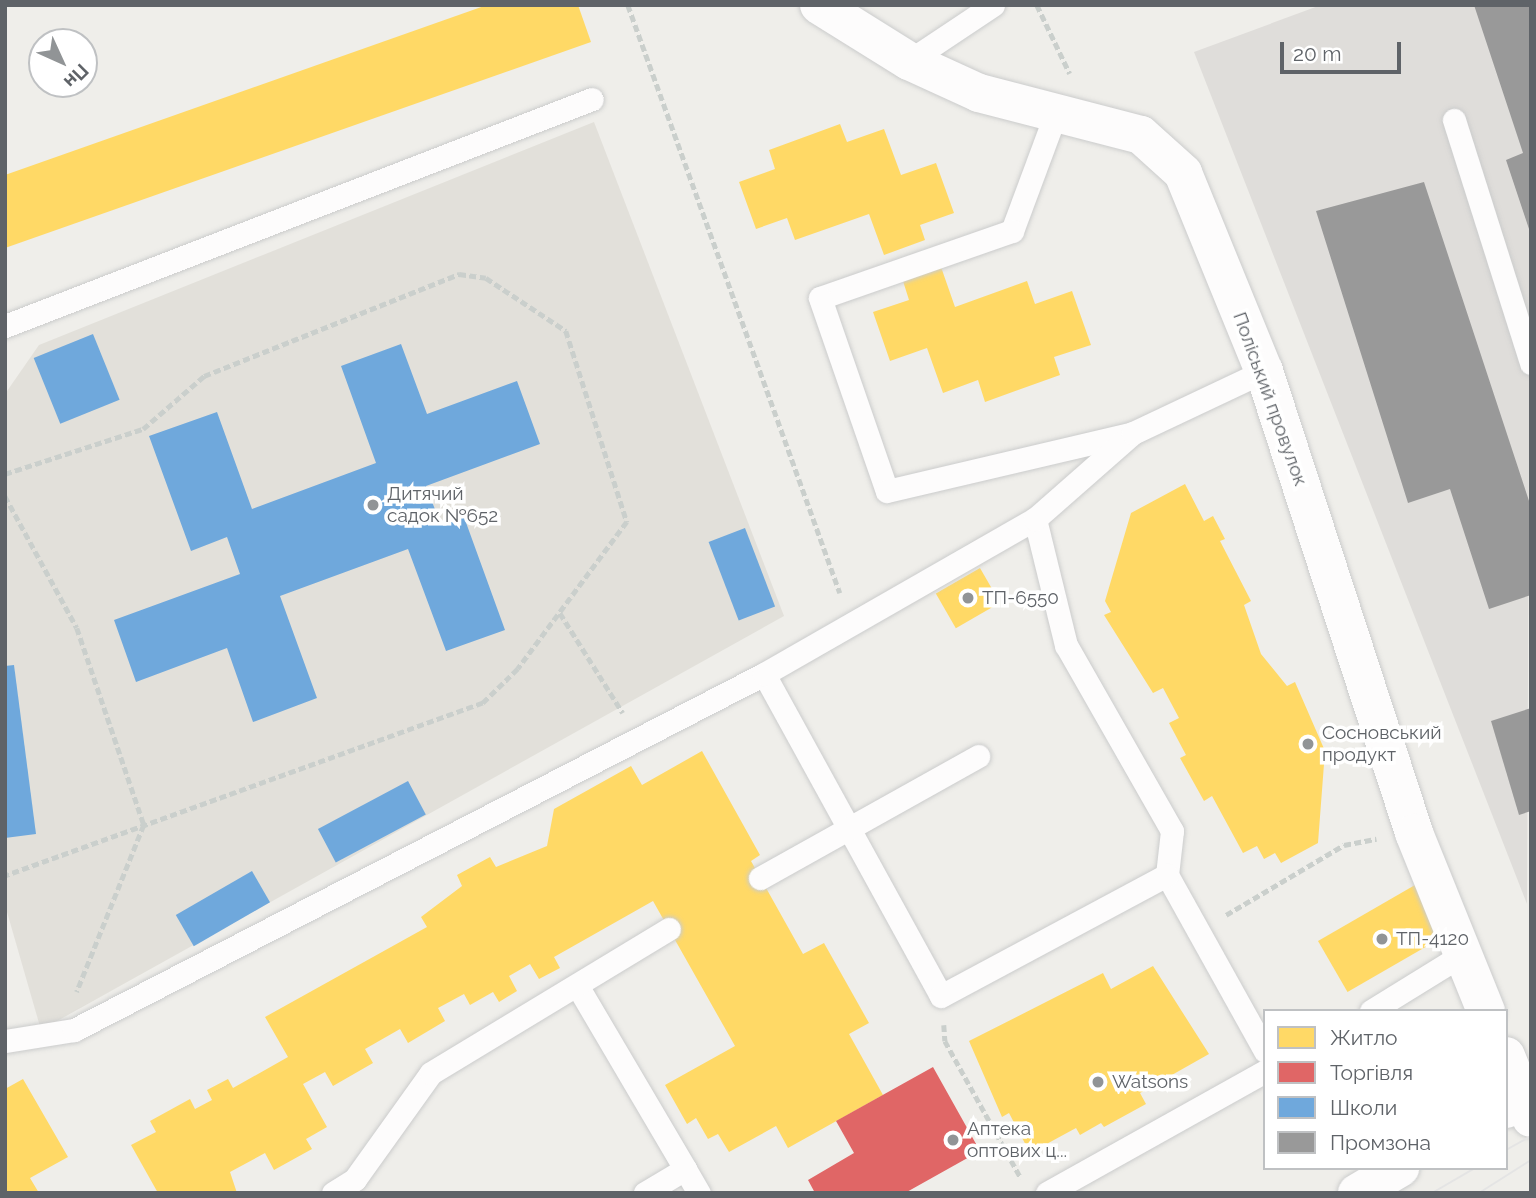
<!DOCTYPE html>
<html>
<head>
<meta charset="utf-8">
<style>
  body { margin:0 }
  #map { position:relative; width:1536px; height:1198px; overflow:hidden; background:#efeeea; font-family:Raleway,sans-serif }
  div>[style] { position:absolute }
  .industrial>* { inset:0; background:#dfddda }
  .education>* { inset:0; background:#e2e0da }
  .homes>* { inset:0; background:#ffd966; transform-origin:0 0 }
  .shops>* { inset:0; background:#e06666 }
  .schools>* { inset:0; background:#6fa8dc; transform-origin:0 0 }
  .industry>* { inset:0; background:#999 }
  .path>* { height:4.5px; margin-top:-2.25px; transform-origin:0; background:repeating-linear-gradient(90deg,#cacfcc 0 7px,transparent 0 10.5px) }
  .roads { filter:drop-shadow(0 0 2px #cbcccc) drop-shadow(0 0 2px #cbcccc) }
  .lane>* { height:23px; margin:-11.5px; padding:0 11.5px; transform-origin:11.5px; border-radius:11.5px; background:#fdfcfc }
  .street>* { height:38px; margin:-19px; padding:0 19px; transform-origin:19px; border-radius:19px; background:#fdfcfc }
  .secondary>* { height:38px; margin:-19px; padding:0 19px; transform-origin:19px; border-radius:19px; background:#fdfcfc }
  .tram>* { height:2px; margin:-1px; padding:0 1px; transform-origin:1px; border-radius:1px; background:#e4e4e4 }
  .dots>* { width:19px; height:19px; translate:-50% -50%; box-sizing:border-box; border:4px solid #fff; border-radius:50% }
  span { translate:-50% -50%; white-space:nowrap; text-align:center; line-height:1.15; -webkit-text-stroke:7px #fff; paint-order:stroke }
  .street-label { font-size:19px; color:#5f6368 }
  .poi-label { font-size:19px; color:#5f6368 }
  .left { translate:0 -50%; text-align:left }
  .frame { position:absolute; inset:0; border:7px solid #5f6368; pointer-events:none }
  .legend { position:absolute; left:1263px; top:1009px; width:245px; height:161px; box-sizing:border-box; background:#fff; border:2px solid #bfc1c3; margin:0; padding:9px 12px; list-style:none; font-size:21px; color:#5f6368 }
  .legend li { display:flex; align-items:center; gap:14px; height:35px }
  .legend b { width:35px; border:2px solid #bfc1c3 }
  .north { position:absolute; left:28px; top:28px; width:70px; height:70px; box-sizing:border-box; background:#fff; border:2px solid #bfc1c3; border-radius:50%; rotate:135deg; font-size:19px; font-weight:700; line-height:28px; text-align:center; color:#5f6368 }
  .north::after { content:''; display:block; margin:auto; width:24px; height:32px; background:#919496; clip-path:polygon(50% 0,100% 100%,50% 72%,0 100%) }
  .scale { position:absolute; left:1280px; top:42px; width:121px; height:32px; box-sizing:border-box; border:4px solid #5f6368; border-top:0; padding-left:9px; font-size:21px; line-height:24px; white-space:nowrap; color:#5f6368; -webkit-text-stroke:5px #fff; paint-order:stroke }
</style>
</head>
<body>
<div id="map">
  <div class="industrial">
    <i style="clip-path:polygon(1321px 5px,1531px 5px,1527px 904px,1194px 52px)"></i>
  </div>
  <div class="education">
    <i style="clip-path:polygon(594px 122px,784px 616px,41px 1030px,5px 905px,5px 394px,39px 345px)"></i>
  </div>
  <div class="homes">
    <i style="clip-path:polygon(487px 5px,578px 5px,591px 42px,5px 248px,5px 175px)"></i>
    <i style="clip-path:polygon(840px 124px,847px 142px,884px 129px,901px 175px,936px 163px,954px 213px,920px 225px,925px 240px,884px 255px,869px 214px,795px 240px,787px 218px,756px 229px,739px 182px,775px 169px,769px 150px)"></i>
    <i style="clip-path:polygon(941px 267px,955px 307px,1027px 281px,1035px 304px,1072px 291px,1091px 345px,1054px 357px,1060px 375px,985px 402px,978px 380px,943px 393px,927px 348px,890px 361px,873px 312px,909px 300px,903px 281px)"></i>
    <i style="clip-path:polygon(1185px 484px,1204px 521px,1213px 516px,1225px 539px,1220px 541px,1251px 601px,1244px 605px,1261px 654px,1287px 686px,1295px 682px,1325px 751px,1318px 843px,1281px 863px,1275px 853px,1264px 859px,1257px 846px,1243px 853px,1212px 796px,1204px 801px,1180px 758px,1186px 755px,1169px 723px,1179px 718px,1163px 688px,1153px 693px,1104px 615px,1111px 612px,1105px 601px,1131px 513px)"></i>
    <i style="left:980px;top:568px;width:40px;height:51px;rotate:60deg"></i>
    <i style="clip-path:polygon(702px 751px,760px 855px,751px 861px,803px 954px,824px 943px,869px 1023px,849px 1034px,883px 1095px,788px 1148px,776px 1126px,729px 1152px,718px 1134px,708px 1139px,696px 1118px,687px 1124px,665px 1085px,735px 1046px,653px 901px,554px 957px,560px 968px,539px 979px,530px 964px,509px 976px,517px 991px,499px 1002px,493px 992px,470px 1005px,464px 994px,438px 1008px,445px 1021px,408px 1043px,400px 1029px,365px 1049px,373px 1063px,333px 1086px,325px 1072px,303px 1084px,327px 1127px,306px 1139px,312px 1149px,274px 1170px,265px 1153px,230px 1172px,237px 1193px,158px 1193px,131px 1145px,156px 1132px,150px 1121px,190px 1099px,195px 1109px,212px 1100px,207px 1090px,228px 1079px,233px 1088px,288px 1057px,265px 1017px,427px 927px,421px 917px,462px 886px,457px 875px,490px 857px,496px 867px,547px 846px,554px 809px,631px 766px,642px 785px)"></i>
    <i style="left:1415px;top:885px;width:59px;height:112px;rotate:60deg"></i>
    <i style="clip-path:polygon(1153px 966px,1209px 1054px,1140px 1093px,1146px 1104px,1104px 1127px,1101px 1123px,1080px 1135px,1076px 1128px,1030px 1153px,1009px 1113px,1002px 1117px,969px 1041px,1103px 973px,1111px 989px)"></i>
    <i style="clip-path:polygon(23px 1079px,68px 1157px,30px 1178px,39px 1193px,5px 1193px,5px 1089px)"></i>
  </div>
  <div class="shops">
    <i style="clip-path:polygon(933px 1067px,980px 1151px,905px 1193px,815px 1193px,808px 1180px,854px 1153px,836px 1121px)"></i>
  </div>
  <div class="schools">
    <i style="left:93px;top:334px;width:71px;height:64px;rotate:68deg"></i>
    <i style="clip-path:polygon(401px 344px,427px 414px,517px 381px,540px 444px,426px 486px,441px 525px,464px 517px,505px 630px,446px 651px,408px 549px,280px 596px,317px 698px,253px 722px,227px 648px,136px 682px,114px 620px,240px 574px,227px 537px,191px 551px,149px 436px,217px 412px,252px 509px,376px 463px,341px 366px)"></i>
    <i style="left:745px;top:528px;width:84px;height:39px;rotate:69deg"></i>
    <i style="clip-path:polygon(14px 665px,36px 834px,5px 838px,5px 666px)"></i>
    <i style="left:408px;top:781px;width:38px;height:102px;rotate:62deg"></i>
    <i style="left:252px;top:871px;width:36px;height:88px;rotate:60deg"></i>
  </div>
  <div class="industry">
    <i style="clip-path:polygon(1474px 5px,1531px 5px,1531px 235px,1506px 160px,1523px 153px)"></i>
    <i style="clip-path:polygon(1424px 182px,1531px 507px,1531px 595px,1489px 609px,1450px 489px,1408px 503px,1316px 211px)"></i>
    <i style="clip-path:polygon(1531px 708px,1531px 811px,1519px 815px,1491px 721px)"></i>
  </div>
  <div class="path">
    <i style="left:628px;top:5px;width:625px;rotate:70.17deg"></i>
    <i style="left:1037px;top:5px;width:76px;rotate:64.4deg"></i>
    <i style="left:5px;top:474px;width:145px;rotate:-18.1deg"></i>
    <i style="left:143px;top:429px;width:81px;rotate:-41deg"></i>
    <i style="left:204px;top:376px;width:275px;rotate:-21.8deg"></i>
    <i style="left:459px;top:274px;width:27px;rotate:8deg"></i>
    <i style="left:486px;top:278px;width:96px;rotate:33.5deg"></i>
    <i style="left:566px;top:331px;width:201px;rotate:72.3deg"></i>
    <i style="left:627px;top:522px;width:183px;rotate:126.6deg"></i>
    <i style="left:518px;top:669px;width:49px;rotate:135.8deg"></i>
    <i style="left:483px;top:703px;width:508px;rotate:160.1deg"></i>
    <i style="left:5px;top:496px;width:150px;rotate:61.4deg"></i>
    <i style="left:77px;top:628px;width:208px;rotate:71.2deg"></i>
    <i style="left:144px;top:825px;width:180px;rotate:111.9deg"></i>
    <i style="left:560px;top:613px;width:118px;rotate:57.8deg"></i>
    <i style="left:1226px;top:915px;width:137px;rotate:-30.7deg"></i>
    <i style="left:1344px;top:845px;width:33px;rotate:-11deg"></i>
    <i style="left:944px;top:1025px;width:16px;rotate:86deg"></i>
    <i style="left:945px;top:1041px;width:157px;rotate:61deg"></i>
  </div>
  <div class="roads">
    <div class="lane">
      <i style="left:909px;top:61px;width:101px;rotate:-33.7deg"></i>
      <i style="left:1057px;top:110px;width:129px;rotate:110.4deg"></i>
      <i style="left:1012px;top:231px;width:203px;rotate:160.8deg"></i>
      <i style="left:820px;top:298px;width:204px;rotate:70.9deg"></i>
      <i style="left:887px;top:491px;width:250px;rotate:-13.2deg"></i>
      <i style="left:1454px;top:120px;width:255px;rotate:72.4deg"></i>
      <i style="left:5px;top:326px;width:629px;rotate:-21.14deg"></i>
      <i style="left:1035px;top:519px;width:130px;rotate:76.2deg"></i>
      <i style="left:1066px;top:645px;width:214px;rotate:60.3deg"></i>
      <i style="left:1172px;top:831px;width:44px;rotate:96.5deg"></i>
      <i style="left:1167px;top:875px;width:201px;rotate:60.9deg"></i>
      <i style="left:764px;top:674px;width:367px;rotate:61.2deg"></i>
      <i style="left:941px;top:996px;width:256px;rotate:-28.2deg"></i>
      <i style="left:760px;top:878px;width:250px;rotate:-29.2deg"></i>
      <i style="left:578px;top:987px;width:211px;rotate:59.5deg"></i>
      <i style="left:685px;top:1169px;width:47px;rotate:149deg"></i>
      <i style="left:1371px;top:1011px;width:105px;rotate:-31.7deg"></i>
      <i style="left:5px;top:1041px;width:70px;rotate:-9.1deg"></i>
      <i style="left:74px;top:1030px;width:776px;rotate:-27.29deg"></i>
      <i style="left:764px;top:674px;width:312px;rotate:-29.8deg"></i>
      <i style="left:1035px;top:519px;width:130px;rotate:-41.3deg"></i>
      <i style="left:1133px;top:433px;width:145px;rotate:-25.3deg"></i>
      <i style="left:685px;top:1169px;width:28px;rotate:60deg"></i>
      <i style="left:333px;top:1193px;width:26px;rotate:-32deg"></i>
      <i style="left:355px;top:1179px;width:130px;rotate:-54.4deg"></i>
      <i style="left:431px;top:1073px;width:278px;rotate:-31.2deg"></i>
      <i style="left:1047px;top:1193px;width:250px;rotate:-29.2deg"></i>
    </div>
    <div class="street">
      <i style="left:819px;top:5px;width:106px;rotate:31.9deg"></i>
      <i style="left:909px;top:61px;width:77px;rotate:24.6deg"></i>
      <i style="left:979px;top:93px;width:167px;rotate:14.5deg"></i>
      <i style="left:1141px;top:135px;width:57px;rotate:42.1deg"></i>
      <i style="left:1183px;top:173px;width:214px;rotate:67.8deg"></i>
      <i style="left:1264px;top:371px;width:486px;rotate:72deg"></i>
      <i style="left:1414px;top:833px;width:192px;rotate:68deg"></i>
      <i style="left:1506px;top:1056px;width:67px;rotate:68deg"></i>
    </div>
    <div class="secondary">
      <i style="left:1506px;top:1109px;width:28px;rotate:-27deg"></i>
      <i style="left:1357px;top:1193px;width:50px;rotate:-30.2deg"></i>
    </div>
  </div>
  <div class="tram">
    <i style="left:1506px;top:1150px;width:29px;rotate:-29deg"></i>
    <i style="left:1432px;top:1193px;width:50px;rotate:-30.2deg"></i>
    <i style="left:1479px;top:1193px;width:62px;rotate:-32.4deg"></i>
  </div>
  <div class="dots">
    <i style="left:373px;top:505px;background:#919496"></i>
    <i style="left:968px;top:598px;background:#919496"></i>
    <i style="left:1308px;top:744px;background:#919496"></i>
    <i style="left:1382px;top:939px;background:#919496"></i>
    <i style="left:1098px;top:1082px;background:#919496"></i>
    <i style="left:953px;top:1140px;background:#919496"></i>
  </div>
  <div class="street-label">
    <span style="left:1270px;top:399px;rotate:70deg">Поліський провулок</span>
  </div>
  <div class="poi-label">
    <span class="left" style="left:387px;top:505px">Дитячий<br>садок №652</span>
    <span class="left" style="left:982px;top:598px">ТП-6550</span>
    <span class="left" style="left:1322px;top:744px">Сосновський<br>продукт</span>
    <span class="left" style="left:1396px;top:939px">ТП-4120</span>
    <span class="left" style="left:1112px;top:1082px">Watsons</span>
    <span class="left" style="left:967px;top:1140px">Аптека<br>оптових ц...</span>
  </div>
  <div class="frame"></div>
  <ul class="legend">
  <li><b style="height:19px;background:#ffd966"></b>Житло</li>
  <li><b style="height:19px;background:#e06666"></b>Торгівля</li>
  <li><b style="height:19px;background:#6fa8dc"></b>Школи</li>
  <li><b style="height:19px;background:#999"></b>Промзона</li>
  </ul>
  <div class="north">Пн</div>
  <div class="scale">20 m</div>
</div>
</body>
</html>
